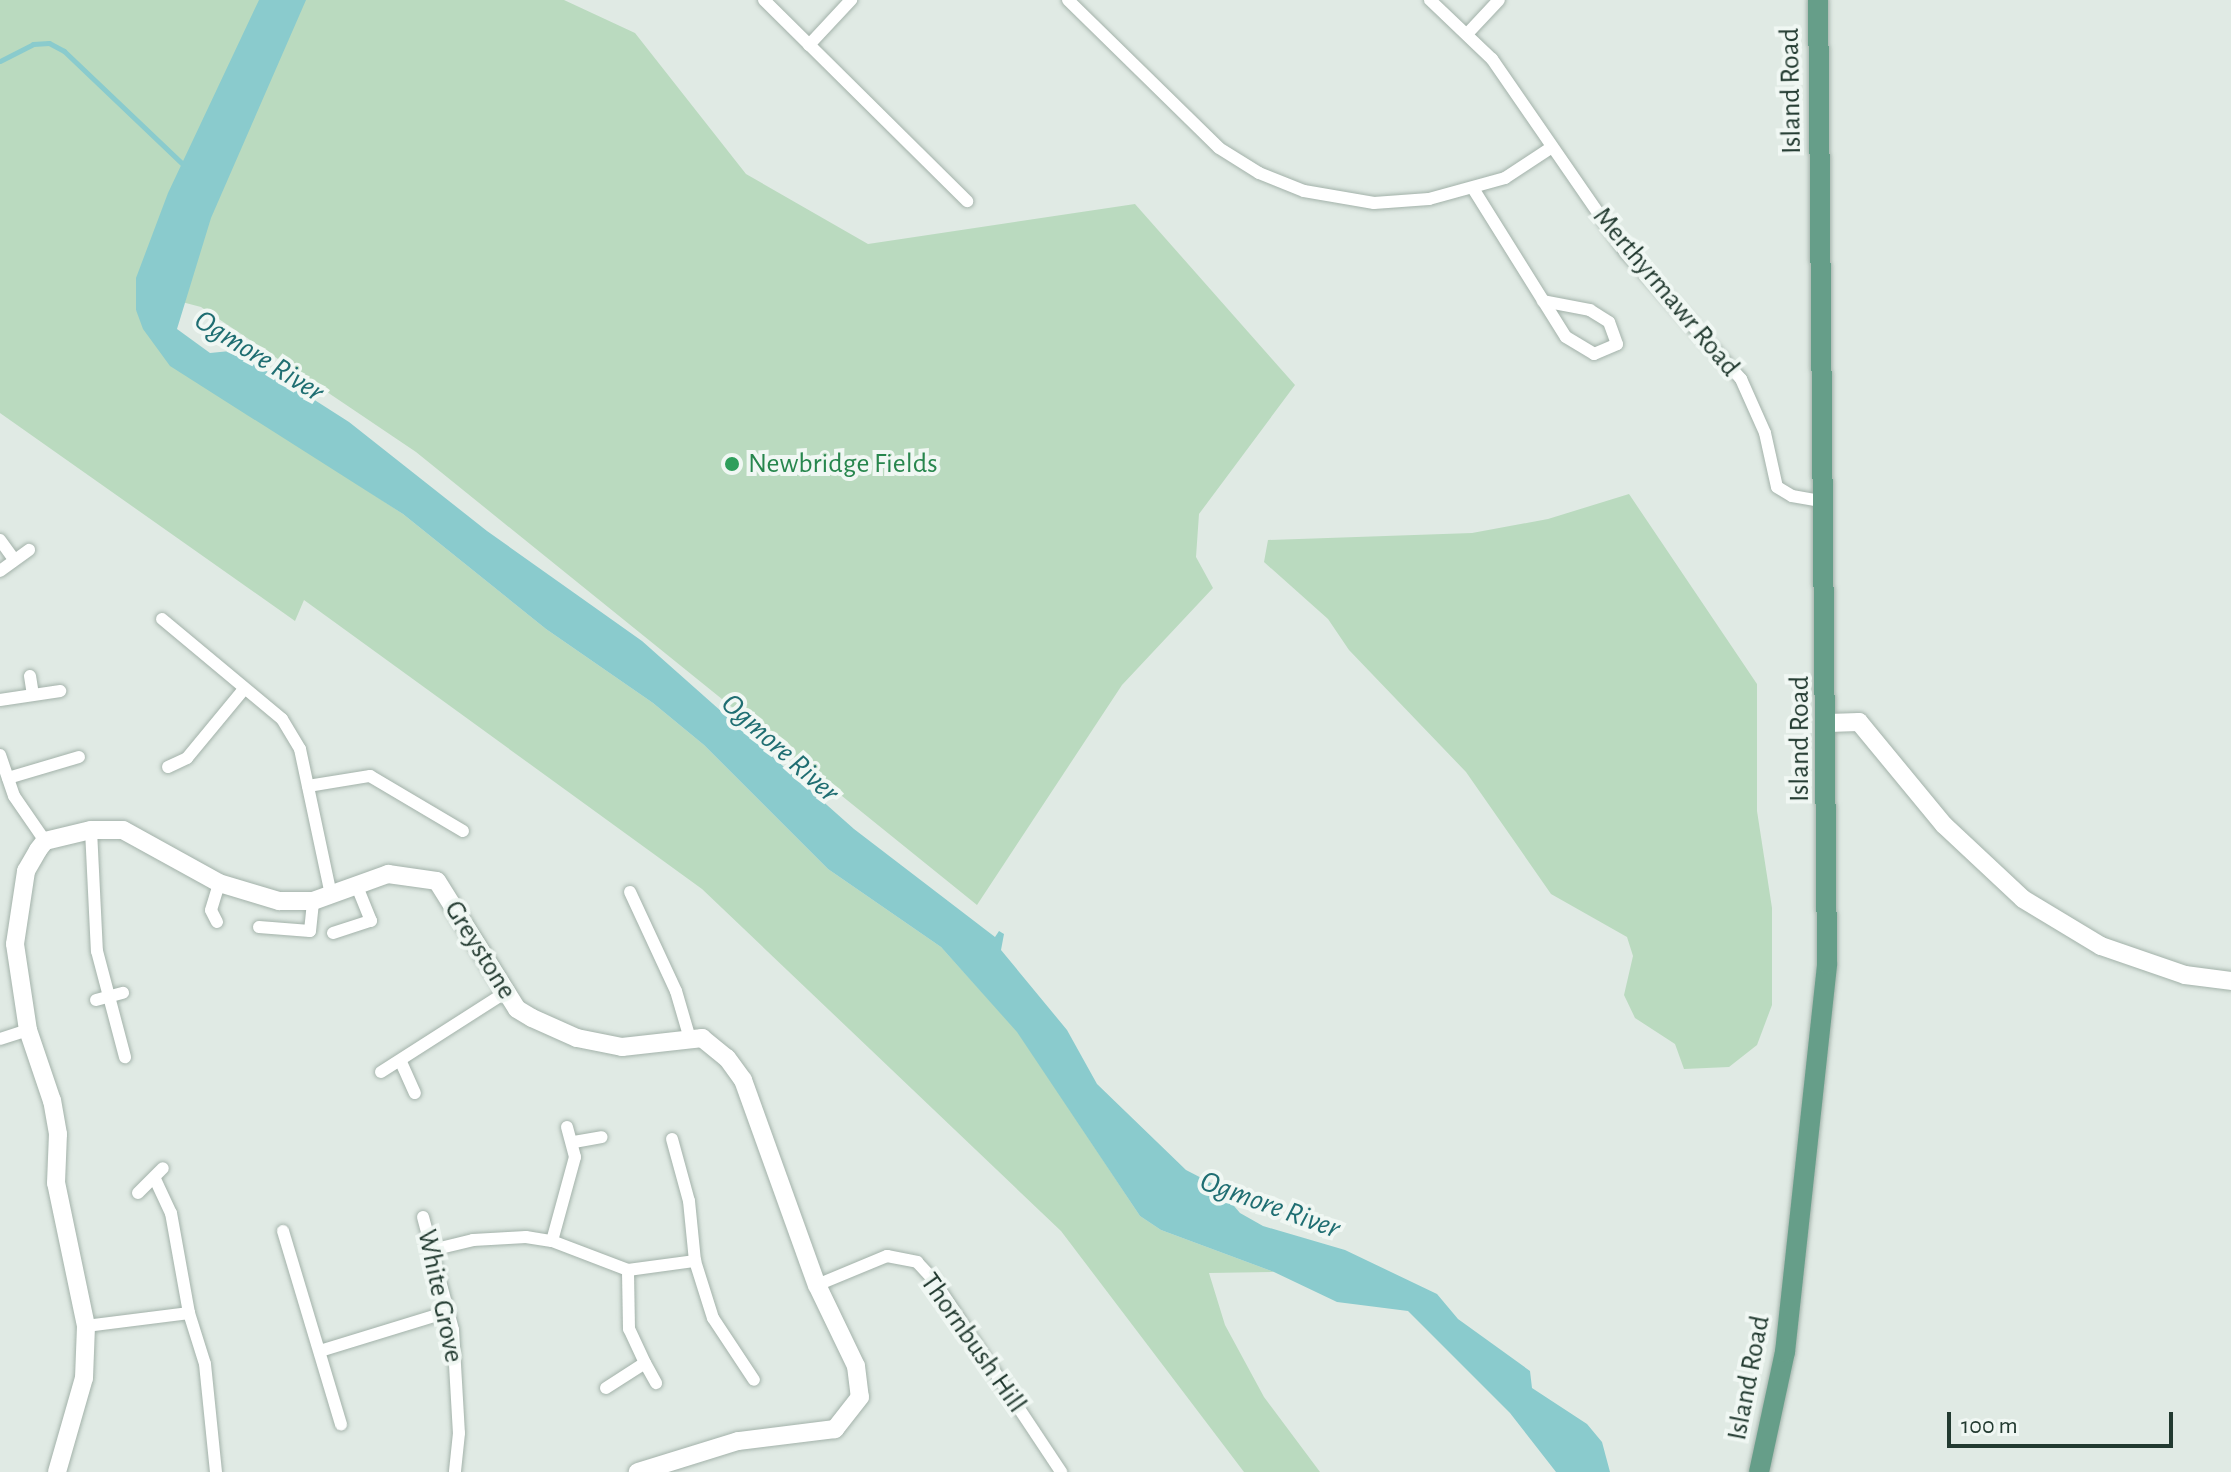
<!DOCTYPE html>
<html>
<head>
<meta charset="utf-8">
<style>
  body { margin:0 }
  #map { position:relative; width:2231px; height:1472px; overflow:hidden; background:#e0eae4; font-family:"Alegreya Sans",sans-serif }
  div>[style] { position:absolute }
  .green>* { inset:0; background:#badabf }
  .water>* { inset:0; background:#8acbcd }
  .stream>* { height:5px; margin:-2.5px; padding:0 2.5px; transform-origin:2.5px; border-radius:2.5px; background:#8acbcd }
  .roads { filter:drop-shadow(0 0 2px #a3b2aa) drop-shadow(0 0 2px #a3b2aa) }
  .street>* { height:12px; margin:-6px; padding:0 6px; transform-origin:6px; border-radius:6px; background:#fff }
  .secondary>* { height:18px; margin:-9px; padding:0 9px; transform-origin:9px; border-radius:9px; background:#fff }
  .primary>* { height:20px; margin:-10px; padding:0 10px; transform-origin:10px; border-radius:10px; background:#669e89 }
  .dots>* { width:22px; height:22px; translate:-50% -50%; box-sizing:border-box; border:4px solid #f0f7f3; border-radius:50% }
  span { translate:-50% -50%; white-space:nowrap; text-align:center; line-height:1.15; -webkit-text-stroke:8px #f0f7f3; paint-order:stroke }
  .street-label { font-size:28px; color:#223a30 }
  .leisure-label { font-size:28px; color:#27864d }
  .left { translate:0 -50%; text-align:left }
  .water-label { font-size:30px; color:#1f6e72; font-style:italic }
  .scale { position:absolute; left:1947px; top:1412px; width:226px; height:36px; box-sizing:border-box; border:4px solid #223a30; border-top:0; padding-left:10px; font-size:24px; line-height:28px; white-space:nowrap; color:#223a30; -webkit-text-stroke:6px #f0f7f3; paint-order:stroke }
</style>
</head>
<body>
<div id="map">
  <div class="green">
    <i style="clip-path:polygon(0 0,564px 0,635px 33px,746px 174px,868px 244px,1135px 204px,1295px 385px,1199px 514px,1196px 557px,1213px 588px,1122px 685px,977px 905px,416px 452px,201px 307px,136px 290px,136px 310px,292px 441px,403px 514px,546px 629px,653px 703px,704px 745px,828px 869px,941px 947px,1018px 1032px,1140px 1216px,1161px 1230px,1274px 1272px,1209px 1273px,1225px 1325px,1264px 1397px,1320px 1472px,1244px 1472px,1061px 1231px,702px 889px,304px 600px,295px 621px,0 413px)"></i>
    <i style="clip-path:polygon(1629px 494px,1757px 684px,1757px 811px,1772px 908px,1772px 1005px,1757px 1045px,1729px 1067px,1684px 1069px,1675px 1044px,1635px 1018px,1624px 995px,1633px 956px,1627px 937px,1551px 894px,1466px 772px,1349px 650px,1328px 619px,1264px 562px,1268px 540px,1472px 533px,1548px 519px)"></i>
  </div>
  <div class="water">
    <i style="clip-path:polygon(259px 0,306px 0,211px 218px,177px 329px,210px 353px,230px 351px,288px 383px,349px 422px,487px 531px,642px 641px,854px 829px,995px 937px,999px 931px,1004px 934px,1001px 950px,1067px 1030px,1097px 1084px,1186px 1170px,1217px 1186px,1240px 1213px,1263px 1226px,1345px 1250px,1437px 1294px,1458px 1319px,1530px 1371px,1532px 1388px,1587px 1424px,1602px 1442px,1610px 1472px,1556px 1472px,1510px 1413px,1408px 1311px,1337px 1302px,1274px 1272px,1161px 1230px,1140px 1216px,1017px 1032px,941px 947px,828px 869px,704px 745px,653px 703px,546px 629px,403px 514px,170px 366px,143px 329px,136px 310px,136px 278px,168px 193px)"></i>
  </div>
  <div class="stream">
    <i style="left:0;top:61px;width:37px;rotate:-27deg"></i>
    <i style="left:33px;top:44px;width:16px;rotate:-4deg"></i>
    <i style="left:49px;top:43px;width:17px;rotate:28deg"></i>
    <i style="left:64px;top:51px;width:168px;rotate:43.6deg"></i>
  </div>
  <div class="roads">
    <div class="street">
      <i style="left:764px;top:0;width:286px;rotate:44.7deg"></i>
      <i style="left:1068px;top:0;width:211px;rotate:44.4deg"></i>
      <i style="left:1219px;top:148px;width:47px;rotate:32deg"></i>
      <i style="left:1259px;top:173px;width:48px;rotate:21.8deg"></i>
      <i style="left:1304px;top:191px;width:71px;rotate:9.7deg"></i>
      <i style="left:1374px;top:203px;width:55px;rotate:-4.2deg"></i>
      <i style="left:1429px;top:199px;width:79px;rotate:-15.4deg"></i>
      <i style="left:1505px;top:178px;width:56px;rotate:-33.4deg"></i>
      <i style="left:1430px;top:0;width:86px;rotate:43.6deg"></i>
      <i style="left:1492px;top:59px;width:236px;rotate:55.4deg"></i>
      <i style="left:1626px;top:253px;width:171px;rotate:47.6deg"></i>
      <i style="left:1741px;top:379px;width:59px;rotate:66deg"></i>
      <i style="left:1765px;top:433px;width:55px;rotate:77.5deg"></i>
      <i style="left:1777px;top:487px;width:17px;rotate:31deg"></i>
      <i style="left:1792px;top:496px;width:34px;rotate:10deg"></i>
      <i style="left:1468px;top:33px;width:45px;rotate:-46.8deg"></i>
      <i style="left:809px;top:45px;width:62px;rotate:-47deg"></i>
      <i style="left:1474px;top:190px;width:173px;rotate:58deg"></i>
      <i style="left:1566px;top:337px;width:33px;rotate:31deg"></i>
      <i style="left:1594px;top:354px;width:25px;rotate:-23deg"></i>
      <i style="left:1617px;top:344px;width:23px;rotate:-110deg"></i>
      <i style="left:1609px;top:322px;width:22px;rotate:-148deg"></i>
      <i style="left:1590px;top:310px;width:48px;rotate:-169.2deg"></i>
      <i style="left:0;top:540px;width:24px;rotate:54deg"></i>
      <i style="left:0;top:571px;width:36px;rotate:-36deg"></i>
      <i style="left:162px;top:619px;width:156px;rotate:39.8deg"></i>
      <i style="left:282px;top:719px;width:35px;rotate:59deg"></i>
      <i style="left:300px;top:749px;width:149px;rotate:78deg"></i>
      <i style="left:30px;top:676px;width:19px;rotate:81deg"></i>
      <i style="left:0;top:700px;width:61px;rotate:-8.5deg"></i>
      <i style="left:0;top:755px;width:43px;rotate:71.1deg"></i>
      <i style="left:14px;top:796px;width:55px;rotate:55.4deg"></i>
      <i style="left:168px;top:767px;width:21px;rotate:-25deg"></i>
      <i style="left:187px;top:758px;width:89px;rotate:-50.4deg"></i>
      <i style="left:8px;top:778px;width:74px;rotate:-16.5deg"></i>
      <i style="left:308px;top:786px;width:63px;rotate:-9.2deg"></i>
      <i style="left:370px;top:776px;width:108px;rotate:30.6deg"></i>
      <i style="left:91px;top:830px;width:121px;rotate:87.2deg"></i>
      <i style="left:97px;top:951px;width:110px;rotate:75.2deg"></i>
      <i style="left:630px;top:892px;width:109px;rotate:65.1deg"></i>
      <i style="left:676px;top:991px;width:50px;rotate:73.7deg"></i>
      <i style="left:217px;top:922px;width:13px;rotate:-117deg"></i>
      <i style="left:211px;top:910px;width:28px;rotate:-73deg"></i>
      <i style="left:259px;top:927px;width:51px;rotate:4.5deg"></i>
      <i style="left:310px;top:931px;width:30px;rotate:-84deg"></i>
      <i style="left:333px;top:933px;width:40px;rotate:-18deg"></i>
      <i style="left:371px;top:921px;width:37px;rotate:-112deg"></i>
      <i style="left:96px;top:1000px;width:28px;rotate:-15deg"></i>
      <i style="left:0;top:1039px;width:29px;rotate:-18deg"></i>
      <i style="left:401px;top:1062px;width:34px;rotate:66deg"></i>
      <i style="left:381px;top:1072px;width:148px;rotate:-32.6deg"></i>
      <i style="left:672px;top:1139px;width:64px;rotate:74.7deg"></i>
      <i style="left:689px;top:1201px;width:60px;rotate:84.3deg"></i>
      <i style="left:695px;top:1261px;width:60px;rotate:72.5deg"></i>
      <i style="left:713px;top:1318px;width:74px;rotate:56.5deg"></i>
      <i style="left:574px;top:1142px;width:28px;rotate:-10deg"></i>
      <i style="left:155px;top:1179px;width:38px;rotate:65deg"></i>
      <i style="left:171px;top:1213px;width:102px;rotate:79.8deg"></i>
      <i style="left:189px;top:1313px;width:53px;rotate:72.6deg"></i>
      <i style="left:205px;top:1364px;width:109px;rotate:84.2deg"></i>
      <i style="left:138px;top:1193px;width:35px;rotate:-45deg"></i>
      <i style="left:423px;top:1217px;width:117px;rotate:75.1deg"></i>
      <i style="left:453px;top:1330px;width:103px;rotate:86.7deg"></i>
      <i style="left:459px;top:1433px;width:39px;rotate:96deg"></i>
      <i style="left:283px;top:1231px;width:202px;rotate:73.3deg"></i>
      <i style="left:552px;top:1241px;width:87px;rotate:-74.7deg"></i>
      <i style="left:575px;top:1157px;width:31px;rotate:-105deg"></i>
      <i style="left:432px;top:1250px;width:42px;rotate:-13.7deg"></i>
      <i style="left:473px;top:1240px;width:53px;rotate:-3.2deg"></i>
      <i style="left:526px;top:1237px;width:26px;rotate:9deg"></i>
      <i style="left:552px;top:1241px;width:81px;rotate:20.9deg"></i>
      <i style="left:628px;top:1270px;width:68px;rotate:-7.7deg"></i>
      <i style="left:817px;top:1285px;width:76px;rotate:-22.5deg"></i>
      <i style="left:887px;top:1256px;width:31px;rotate:11deg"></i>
      <i style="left:917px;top:1262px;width:23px;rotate:47deg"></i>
      <i style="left:933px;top:1279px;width:232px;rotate:56.4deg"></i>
      <i style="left:86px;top:1326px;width:104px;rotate:-7.2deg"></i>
      <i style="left:320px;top:1351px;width:133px;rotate:-17.1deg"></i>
      <i style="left:645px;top:1363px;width:23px;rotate:61deg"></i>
      <i style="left:606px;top:1388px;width:46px;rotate:-32.7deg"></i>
      <i style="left:645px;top:1363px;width:38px;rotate:-115deg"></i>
      <i style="left:629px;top:1329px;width:59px;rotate:-91deg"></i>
    </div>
    <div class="secondary">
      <i style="left:1828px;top:723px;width:31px;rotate:-2deg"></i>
      <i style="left:1859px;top:722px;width:134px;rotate:50.5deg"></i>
      <i style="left:1944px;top:825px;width:108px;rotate:43.1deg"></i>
      <i style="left:2023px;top:899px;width:91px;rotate:31.1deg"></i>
      <i style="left:2101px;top:946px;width:89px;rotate:19deg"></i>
      <i style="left:2185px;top:975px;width:46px;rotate:7.4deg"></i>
      <i style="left:57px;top:1472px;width:98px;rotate:-74deg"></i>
      <i style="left:84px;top:1378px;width:52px;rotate:-87.8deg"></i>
      <i style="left:86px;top:1326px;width:146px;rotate:-101.8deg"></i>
      <i style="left:56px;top:1183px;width:49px;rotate:-87.7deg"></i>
      <i style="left:58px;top:1134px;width:34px;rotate:-100deg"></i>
      <i style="left:52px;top:1101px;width:75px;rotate:-108.7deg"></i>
      <i style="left:28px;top:1030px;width:87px;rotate:-98.6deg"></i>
      <i style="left:15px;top:944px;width:74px;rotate:-81.4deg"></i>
      <i style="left:26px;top:871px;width:24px;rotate:-60deg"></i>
      <i style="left:38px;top:850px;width:11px;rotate:-52deg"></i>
      <i style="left:45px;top:841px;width:47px;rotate:-13.4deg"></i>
      <i style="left:91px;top:830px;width:32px"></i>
      <i style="left:123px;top:830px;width:110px;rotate:28.9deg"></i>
      <i style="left:219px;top:883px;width:63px;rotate:16.7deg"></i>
      <i style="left:279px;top:901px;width:34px"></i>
      <i style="left:313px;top:901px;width:80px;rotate:-19.8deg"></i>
      <i style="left:388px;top:874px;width:49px;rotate:8.1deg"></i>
      <i style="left:437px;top:881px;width:151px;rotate:58deg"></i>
      <i style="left:517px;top:1009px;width:17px;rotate:31deg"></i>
      <i style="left:532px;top:1018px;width:49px;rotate:24deg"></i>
      <i style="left:577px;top:1038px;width:46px;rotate:11.3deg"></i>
      <i style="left:622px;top:1047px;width:81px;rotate:-6.4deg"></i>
      <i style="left:702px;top:1038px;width:32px;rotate:39deg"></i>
      <i style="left:727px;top:1058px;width:27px;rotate:54deg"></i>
      <i style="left:743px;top:1080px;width:218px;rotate:70.2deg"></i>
      <i style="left:817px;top:1285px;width:90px;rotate:64.3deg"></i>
      <i style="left:856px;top:1366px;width:31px;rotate:83deg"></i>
      <i style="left:860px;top:1397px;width:41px;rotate:128deg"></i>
      <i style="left:835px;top:1429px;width:98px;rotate:172.9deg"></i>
      <i style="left:738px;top:1441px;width:105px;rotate:162.8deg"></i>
    </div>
    <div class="primary">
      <i style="left:1759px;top:1472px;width:123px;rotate:-77.8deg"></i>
      <i style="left:1785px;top:1352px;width:390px;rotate:-83.8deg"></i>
      <i style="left:1827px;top:964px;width:964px;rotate:-90.53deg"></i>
    </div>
  </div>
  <div class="dots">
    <i style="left:732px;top:464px;background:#2e9e5b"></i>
  </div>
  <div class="street-label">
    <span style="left:1791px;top:91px;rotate:-91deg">Island Road</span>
    <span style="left:1666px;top:292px;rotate:50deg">Merthyrmawr Road</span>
    <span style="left:1800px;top:739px;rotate:-90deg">Island Road</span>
    <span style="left:480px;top:950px;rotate:58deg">Greystone</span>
    <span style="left:440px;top:1296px;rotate:78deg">White Grove</span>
    <span style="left:973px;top:1343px;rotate:55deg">Thornbush Hill</span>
    <span style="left:1749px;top:1378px;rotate:-79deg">Island Road</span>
  </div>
  <div class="leisure-label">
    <span class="left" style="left:748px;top:464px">Newbridge Fields</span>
  </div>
  <div class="water-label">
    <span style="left:259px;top:356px;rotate:32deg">Ogmore River</span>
    <span style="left:780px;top:748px;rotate:42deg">Ogmore River</span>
    <span style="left:1270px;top:1205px;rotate:20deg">Ogmore River</span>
  </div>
  <div class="scale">100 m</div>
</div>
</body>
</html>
